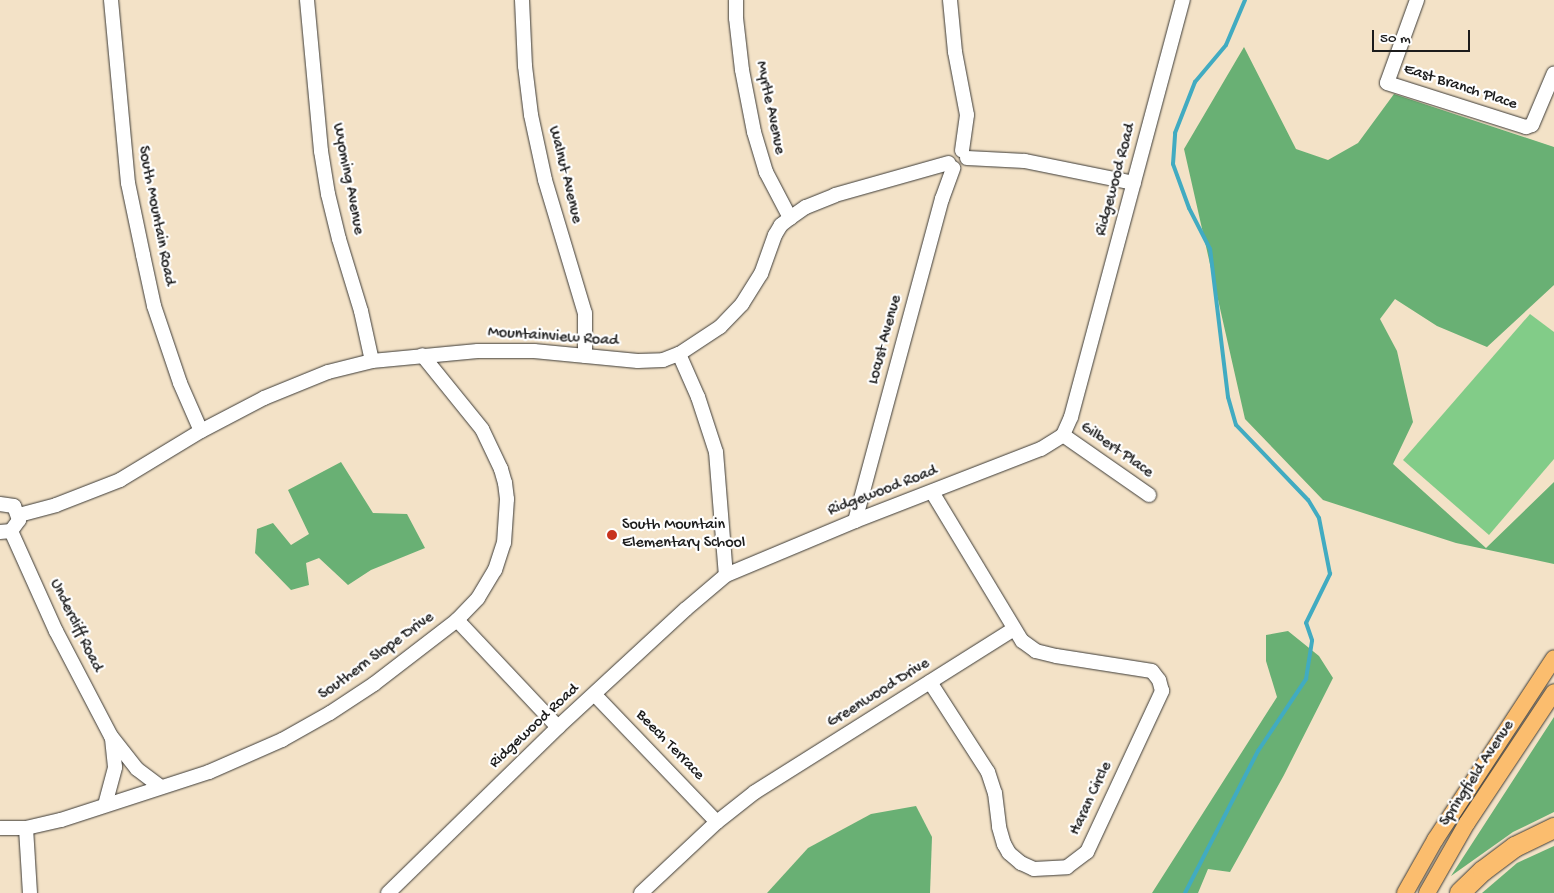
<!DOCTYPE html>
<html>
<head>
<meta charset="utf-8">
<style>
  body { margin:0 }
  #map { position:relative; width:1554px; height:893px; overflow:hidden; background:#f3e2c7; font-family:"Gochi Hand",sans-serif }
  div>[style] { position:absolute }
  .green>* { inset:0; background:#82cc88 }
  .forest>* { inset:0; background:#69b074 }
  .stream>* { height:4px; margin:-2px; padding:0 2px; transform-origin:2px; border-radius:2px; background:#41abc1 }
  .roads { filter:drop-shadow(0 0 1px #3c3a36) drop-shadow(0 0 1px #3c3a36) }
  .minor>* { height:14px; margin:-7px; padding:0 7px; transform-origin:7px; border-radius:7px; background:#fff }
  .major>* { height:16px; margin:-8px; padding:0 8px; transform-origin:8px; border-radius:8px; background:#fbbd6e }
  .highway>* { height:20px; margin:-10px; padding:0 10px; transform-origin:10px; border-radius:10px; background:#fbbd6e }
  .dots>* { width:14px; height:14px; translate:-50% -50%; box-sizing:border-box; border:2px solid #fff; border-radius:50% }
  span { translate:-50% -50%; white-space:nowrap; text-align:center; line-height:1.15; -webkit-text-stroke:4.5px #fff; paint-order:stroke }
  .street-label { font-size:16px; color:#1c1c1c }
  .poi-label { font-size:16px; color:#1c1c1c }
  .left { translate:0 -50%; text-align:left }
  .scale { position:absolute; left:1372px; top:30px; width:98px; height:22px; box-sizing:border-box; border:2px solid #1c1c1c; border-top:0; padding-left:6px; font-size:15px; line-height:18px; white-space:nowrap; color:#1c1c1c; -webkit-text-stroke:4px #fff; paint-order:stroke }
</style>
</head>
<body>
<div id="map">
  <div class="green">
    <i style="clip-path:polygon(1530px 314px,1554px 332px,1554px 459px,1489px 535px,1403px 460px)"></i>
  </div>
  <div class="forest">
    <i style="clip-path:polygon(1244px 47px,1296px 149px,1328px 160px,1358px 143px,1394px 94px,1554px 147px,1554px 285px,1487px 347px,1437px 326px,1395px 299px,1380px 319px,1397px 351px,1413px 422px,1393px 464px,1486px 548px,1554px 482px,1554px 564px,1456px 543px,1323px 500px,1245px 419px,1184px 149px)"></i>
    <i style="clip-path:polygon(341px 462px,373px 513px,407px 514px,425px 548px,371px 570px,348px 585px,319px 558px,306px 563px,309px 585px,291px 590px,255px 553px,257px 529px,273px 523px,291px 545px,309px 534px,288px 490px)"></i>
    <i style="clip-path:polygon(1288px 631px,1319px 656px,1333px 678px,1284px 775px,1230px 872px,1208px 869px,1198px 893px,1152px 893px,1277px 697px,1266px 661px,1266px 635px)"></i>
    <i style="clip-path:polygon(1554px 717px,1554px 812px,1513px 832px,1451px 876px)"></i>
    <i style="clip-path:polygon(916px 806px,932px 837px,930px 893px,767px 893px,808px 848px,871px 814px)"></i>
    <i style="clip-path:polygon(1554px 846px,1554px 893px,1482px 893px,1517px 863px)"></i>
  </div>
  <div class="stream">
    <i style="left:1185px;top:893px;width:160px;rotate:-62.8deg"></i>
    <i style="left:1258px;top:751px;width:87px;rotate:-56.3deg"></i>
    <i style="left:1306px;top:679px;width:39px;rotate:-81deg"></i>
    <i style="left:1312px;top:640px;width:18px;rotate:-109deg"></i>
    <i style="left:1306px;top:623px;width:55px;rotate:-63.9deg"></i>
    <i style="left:1330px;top:574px;width:57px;rotate:-101.1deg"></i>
    <i style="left:1319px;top:518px;width:21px;rotate:-121deg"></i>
    <i style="left:1308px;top:500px;width:104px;rotate:-133.8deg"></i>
    <i style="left:1236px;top:425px;width:29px;rotate:-106deg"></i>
    <i style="left:1228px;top:397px;width:149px;rotate:-96.9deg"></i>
    <i style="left:1210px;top:249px;width:46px;rotate:-117.1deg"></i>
    <i style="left:1189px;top:208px;width:47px;rotate:-110deg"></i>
    <i style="left:1173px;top:164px;width:31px;rotate:-86deg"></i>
    <i style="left:1175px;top:133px;width:55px;rotate:-68.6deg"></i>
    <i style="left:1195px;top:82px;width:48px;rotate:-50deg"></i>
    <i style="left:1226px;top:45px;width:49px;rotate:-67.1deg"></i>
  </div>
  <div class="roads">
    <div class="minor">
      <i style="left:111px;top:0;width:184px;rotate:84.7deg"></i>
      <i style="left:128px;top:183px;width:74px;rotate:78.2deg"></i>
      <i style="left:143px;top:255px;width:52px;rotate:77.8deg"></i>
      <i style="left:154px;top:306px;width:81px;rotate:71.3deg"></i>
      <i style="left:180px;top:383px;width:52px;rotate:66.4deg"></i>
      <i style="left:307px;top:0;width:152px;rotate:84.7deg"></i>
      <i style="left:321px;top:151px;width:44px;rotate:80.8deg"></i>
      <i style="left:328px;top:194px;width:46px;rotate:76.3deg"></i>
      <i style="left:339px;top:239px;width:75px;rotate:73deg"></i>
      <i style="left:361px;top:311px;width:51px;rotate:77.6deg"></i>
      <i style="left:522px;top:0;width:66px;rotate:87.4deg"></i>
      <i style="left:525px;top:66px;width:49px;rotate:83deg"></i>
      <i style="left:531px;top:115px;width:66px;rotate:77.8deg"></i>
      <i style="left:545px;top:180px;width:139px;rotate:73.3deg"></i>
      <i style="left:585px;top:313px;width:43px;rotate:90deg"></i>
      <i style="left:736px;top:0;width:18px;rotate:90deg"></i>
      <i style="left:736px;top:18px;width:52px;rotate:83.4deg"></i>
      <i style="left:742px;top:70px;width:63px;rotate:79deg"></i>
      <i style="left:754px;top:132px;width:42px;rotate:73.3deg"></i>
      <i style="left:766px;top:172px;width:52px;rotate:62.4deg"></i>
      <i style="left:950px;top:0;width:52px;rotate:84.5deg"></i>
      <i style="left:955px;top:52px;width:64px;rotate:79.2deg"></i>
      <i style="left:967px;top:115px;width:36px;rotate:98deg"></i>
      <i style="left:1417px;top:0;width:88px;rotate:109.9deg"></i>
      <i style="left:1387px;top:83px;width:146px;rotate:17.6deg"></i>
      <i style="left:1526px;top:127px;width:6px;rotate:-18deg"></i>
      <i style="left:1532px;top:125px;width:56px;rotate:-67.1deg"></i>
      <i style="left:967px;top:158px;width:58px;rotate:3deg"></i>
      <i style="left:1025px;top:161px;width:111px;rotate:11.4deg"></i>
      <i style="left:679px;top:354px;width:47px;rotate:66.2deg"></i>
      <i style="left:698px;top:397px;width:58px;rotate:71.9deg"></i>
      <i style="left:716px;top:452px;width:123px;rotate:85.4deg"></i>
      <i style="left:1063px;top:435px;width:105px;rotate:34.9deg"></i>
      <i style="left:0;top:504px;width:14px;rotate:8deg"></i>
      <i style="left:14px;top:506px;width:15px;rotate:70deg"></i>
      <i style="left:19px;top:520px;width:14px;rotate:126deg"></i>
      <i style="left:11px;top:531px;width:11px;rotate:175deg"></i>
      <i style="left:19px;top:515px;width:38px;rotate:-15deg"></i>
      <i style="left:56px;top:505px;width:69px;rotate:-21.3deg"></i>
      <i style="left:120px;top:480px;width:95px;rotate:-31.2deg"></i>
      <i style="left:201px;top:431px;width:71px;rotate:-27.6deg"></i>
      <i style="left:264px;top:398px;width:69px;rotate:-22.1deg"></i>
      <i style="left:328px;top:372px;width:45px;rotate:-14deg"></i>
      <i style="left:372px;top:361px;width:106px;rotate:-5.4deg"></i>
      <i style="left:478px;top:351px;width:56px"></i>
      <i style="left:534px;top:351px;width:104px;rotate:5.5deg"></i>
      <i style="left:638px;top:361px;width:25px;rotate:-2deg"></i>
      <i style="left:663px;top:360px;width:17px;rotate:-21deg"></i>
      <i style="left:679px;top:354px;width:49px;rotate:-33.4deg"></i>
      <i style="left:720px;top:327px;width:32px;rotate:-46deg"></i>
      <i style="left:742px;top:304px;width:36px;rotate:-58deg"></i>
      <i style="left:761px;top:274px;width:41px;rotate:-70.3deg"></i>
      <i style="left:775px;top:235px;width:12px;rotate:-59deg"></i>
      <i style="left:781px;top:225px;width:11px;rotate:-38deg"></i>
      <i style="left:790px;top:218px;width:19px;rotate:-35deg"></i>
      <i style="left:806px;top:207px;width:31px;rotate:-22deg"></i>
      <i style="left:835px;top:195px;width:118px;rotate:-15.7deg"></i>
      <i style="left:855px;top:521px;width:334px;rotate:-74.9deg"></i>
      <i style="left:942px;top:199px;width:33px;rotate:-70deg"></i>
      <i style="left:11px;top:531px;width:110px;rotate:65.8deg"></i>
      <i style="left:56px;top:631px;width:119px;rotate:62.4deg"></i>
      <i style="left:111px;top:736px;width:42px;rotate:51.8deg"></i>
      <i style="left:137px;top:769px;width:30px;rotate:37deg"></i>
      <i style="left:457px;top:620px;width:147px;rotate:46.7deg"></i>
      <i style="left:930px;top:682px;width:107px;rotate:57.2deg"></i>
      <i style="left:988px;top:772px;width:22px;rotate:72deg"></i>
      <i style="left:995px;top:793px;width:34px;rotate:83deg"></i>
      <i style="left:999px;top:827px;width:18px;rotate:74deg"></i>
      <i style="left:1004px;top:844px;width:10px;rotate:61deg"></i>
      <i style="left:1009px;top:853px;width:16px;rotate:40deg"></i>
      <i style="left:1021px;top:863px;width:14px;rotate:25deg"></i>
      <i style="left:1034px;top:869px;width:33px;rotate:-3deg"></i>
      <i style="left:1067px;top:867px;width:25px;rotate:-37deg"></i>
      <i style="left:1087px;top:852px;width:178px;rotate:-65deg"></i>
      <i style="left:1162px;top:691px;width:11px;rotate:-105deg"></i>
      <i style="left:1159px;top:680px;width:11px;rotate:-128deg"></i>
      <i style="left:1152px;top:671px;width:97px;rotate:-171.1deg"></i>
      <i style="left:1056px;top:656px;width:21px;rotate:-166deg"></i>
      <i style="left:1036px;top:651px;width:17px;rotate:-144deg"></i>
      <i style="left:1022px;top:641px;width:174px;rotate:-121.1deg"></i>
      <i style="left:595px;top:695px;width:176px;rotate:46.2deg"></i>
      <i style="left:105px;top:805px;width:39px;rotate:-75deg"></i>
      <i style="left:115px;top:767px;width:28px;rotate:-96deg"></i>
      <i style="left:0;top:828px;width:26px"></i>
      <i style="left:26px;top:828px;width:36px;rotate:-13deg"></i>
      <i style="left:61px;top:820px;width:156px;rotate:-18deg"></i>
      <i style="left:209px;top:772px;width:80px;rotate:-23.7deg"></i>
      <i style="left:282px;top:740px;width:55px;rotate:-29.4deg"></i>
      <i style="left:330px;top:713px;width:53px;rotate:-33.4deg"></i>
      <i style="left:374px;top:684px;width:105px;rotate:-37.6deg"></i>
      <i style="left:457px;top:620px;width:30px;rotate:-46deg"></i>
      <i style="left:478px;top:598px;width:33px;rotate:-59deg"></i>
      <i style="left:495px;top:570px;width:28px;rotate:-72deg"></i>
      <i style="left:504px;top:543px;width:44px;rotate:-86.1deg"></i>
      <i style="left:507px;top:499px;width:16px;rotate:-97deg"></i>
      <i style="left:505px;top:483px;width:15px;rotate:-106deg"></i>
      <i style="left:501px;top:469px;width:44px;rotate:-115.4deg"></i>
      <i style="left:482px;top:429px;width:95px;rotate:-129deg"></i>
      <i style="left:26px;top:828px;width:65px;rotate:86.5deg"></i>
      <i style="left:388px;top:893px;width:238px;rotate:-44.3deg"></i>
      <i style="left:558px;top:727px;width:174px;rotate:-42.7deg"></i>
      <i style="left:686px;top:609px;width:52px;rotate:-40.4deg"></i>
      <i style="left:726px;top:575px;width:140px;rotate:-22.7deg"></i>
      <i style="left:855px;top:521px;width:199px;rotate:-21.2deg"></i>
      <i style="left:1041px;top:449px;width:26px;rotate:-32deg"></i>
      <i style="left:1063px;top:435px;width:20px;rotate:-66deg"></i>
      <i style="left:1071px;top:417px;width:432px;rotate:-75deg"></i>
      <i style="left:641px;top:893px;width:104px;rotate:-43.1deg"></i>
      <i style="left:717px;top:822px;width:48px;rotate:-38.3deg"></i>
      <i style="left:755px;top:792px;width:306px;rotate:-32.2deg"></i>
    </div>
    <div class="major">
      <i style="left:1405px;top:893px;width:61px;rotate:-60.5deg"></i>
      <i style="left:1435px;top:840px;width:217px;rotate:-56.8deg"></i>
      <i style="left:1427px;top:893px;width:81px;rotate:-60.3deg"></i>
      <i style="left:1467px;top:823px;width:157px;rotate:-56.4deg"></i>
    </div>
    <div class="highway">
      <i style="left:1460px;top:893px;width:32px;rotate:-44deg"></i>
      <i style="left:1483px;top:871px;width:40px;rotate:-37deg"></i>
      <i style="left:1515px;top:847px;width:43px;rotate:-26deg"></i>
    </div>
  </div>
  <div class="dots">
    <i style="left:612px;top:535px;background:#c8321e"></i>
  </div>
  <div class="street-label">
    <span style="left:1460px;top:88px;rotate:18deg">East Branch Place</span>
    <span style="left:769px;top:108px;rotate:78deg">Myrtle Avenue</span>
    <span style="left:564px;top:175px;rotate:76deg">Walnut Avenue</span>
    <span style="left:347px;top:179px;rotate:79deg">Wyoming Avenue</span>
    <span style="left:1117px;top:180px;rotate:-75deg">Ridgewood Road</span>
    <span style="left:155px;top:216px;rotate:79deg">South Mountain Road</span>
    <span style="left:553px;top:338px;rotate:4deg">Mountainview Road</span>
    <span style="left:886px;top:340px;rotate:-75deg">Locust Avenue</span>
    <span style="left:1116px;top:451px;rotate:35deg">Gilbert Place</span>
    <span style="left:883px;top:492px;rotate:-21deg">Ridgewood Road</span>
    <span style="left:75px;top:626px;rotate:64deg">Undercliff Road</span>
    <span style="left:377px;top:657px;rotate:-36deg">Southern Slope Drive</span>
    <span style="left:879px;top:694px;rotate:-32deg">Greenwood Drive</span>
    <span style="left:535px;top:727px;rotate:-43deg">Ridgewood Road</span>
    <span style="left:669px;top:746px;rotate:46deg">Beech Terrace</span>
    <span style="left:1478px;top:774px;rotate:-57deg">Springfield Avenue</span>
    <span style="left:1092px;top:799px;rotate:-65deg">Haran Circle</span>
  </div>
  <div class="poi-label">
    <span class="left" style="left:622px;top:535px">South Mountain<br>Elementary School</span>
  </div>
  <div class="scale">50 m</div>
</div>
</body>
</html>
